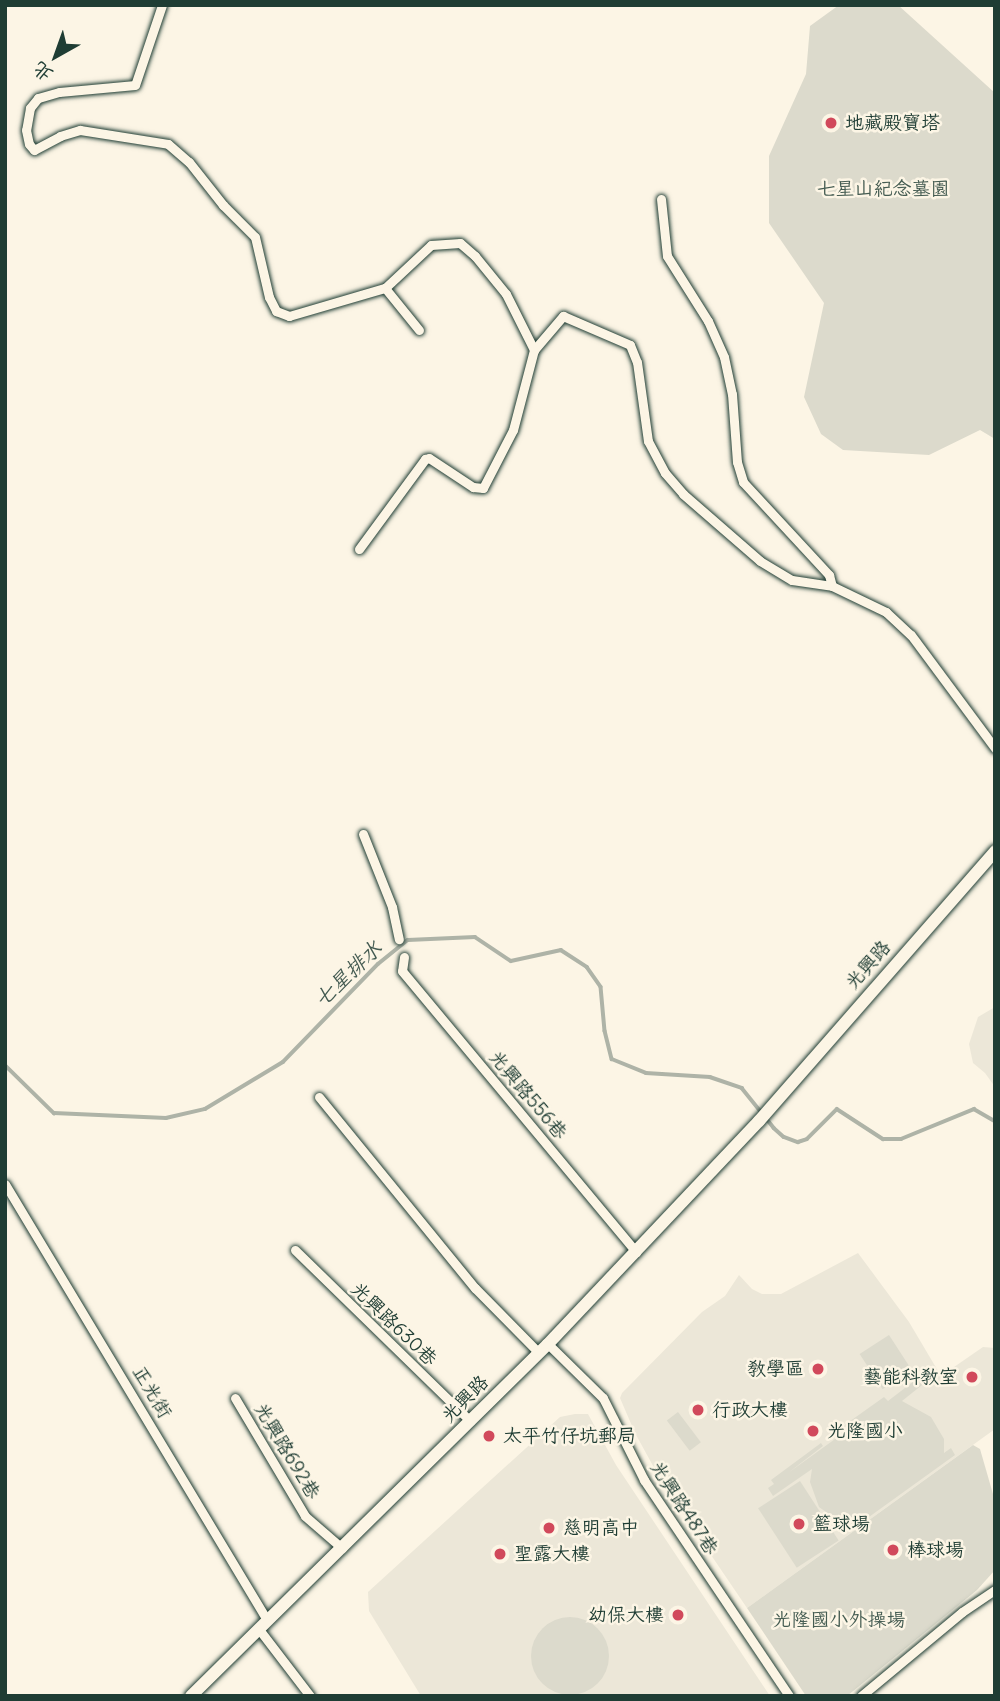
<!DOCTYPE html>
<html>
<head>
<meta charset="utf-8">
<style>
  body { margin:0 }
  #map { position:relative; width:1000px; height:1701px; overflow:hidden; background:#fcf5e5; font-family:Delius,"LXGW WenKai TC",sans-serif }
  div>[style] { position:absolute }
  .built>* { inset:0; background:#ece7d8 }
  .green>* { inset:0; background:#dcdacc; transform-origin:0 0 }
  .round { border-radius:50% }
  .stream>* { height:3.5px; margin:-1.75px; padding:0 1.75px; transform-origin:1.75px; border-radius:1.75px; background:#aeb3a7 }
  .roads { filter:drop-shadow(0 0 2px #1f3d34) drop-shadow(0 0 2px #1f3d34) }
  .street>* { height:9px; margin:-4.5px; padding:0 4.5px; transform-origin:4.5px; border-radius:4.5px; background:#fcf5e5 }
  .secondary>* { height:12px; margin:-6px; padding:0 6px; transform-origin:6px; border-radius:6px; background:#fcf5e5 }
  .dots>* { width:19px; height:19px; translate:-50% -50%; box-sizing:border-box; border:4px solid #fcf5e5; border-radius:50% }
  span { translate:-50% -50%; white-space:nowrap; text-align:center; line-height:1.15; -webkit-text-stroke:5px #fcf5e5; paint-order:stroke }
  .poi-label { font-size:19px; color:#1f3d34 }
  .left { translate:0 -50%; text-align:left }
  .right { translate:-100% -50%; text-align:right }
  .park-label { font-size:19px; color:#455c52 }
  .street-label { font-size:19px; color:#1f3d34 }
  .water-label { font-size:21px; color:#435a51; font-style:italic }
  .frame { position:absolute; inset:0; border:7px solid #1f3d34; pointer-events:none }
  .north { position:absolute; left:21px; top:21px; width:70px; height:70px; -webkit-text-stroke:5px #fcf5e5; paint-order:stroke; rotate:220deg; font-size:19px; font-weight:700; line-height:28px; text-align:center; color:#1f3d34 }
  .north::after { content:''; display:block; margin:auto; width:24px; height:32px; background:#1f3d34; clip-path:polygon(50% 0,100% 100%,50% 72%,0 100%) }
</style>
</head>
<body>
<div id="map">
  <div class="built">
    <i style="clip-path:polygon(995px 1007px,995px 1087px,985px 1073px,973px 1063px,969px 1044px,978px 1017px)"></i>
    <i style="clip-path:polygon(858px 1253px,909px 1322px,941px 1376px,983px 1347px,995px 1348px,995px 1429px,747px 1608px,677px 1505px,680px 1494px,676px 1488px,671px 1481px,658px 1475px,635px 1433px,620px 1398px,622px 1393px,702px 1312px,725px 1296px,739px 1275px,752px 1289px,762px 1294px,781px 1294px)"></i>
    <i style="clip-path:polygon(575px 1414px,588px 1414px,616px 1465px,770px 1696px,421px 1696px,369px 1611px,368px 1592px,560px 1417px)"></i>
  </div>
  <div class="green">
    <i style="clip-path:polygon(839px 5px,898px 5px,995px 93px,995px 439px,980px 430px,929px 455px,843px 450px,821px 434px,804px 397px,824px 303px,769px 223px,769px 156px,806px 74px,810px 26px)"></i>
    <i style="left:889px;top:1335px;width:42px;height:35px;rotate:57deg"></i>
    <i style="clip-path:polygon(918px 1378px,922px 1385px,902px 1401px,931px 1417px,944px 1439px,944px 1453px,951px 1448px,955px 1455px,862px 1522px,840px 1522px,819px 1507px,810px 1482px,812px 1469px,773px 1496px,768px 1488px,774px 1484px,771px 1480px,821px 1443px,823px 1446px,788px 1473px,842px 1434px,839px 1429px,884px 1397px,888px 1401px)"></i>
    <i style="left:678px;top:1412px;width:38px;height:14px;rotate:53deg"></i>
    <i style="clip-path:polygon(973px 1445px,980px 1449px,995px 1501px,995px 1570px,977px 1590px,847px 1696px,806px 1696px,747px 1608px)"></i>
    <i style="left:800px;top:1481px;width:71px;height:50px;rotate:57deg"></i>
    <i class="round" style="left:531px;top:1617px;width:78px;height:78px"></i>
  </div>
  <div class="stream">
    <i style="left:5px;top:1065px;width:69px;rotate:44.4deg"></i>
    <i style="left:54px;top:1113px;width:112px;rotate:2.6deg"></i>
    <i style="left:166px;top:1118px;width:40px;rotate:-13deg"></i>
    <i style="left:205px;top:1109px;width:91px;rotate:-31.1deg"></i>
    <i style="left:283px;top:1062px;width:136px;rotate:-45.9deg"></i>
    <i style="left:378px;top:964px;width:38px;rotate:-39deg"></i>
    <i style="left:408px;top:940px;width:67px;rotate:-2.6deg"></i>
    <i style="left:475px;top:937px;width:43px;rotate:33.7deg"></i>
    <i style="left:511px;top:961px;width:51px;rotate:-12.4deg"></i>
    <i style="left:561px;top:950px;width:31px;rotate:33deg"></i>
    <i style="left:587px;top:967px;width:24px;rotate:55deg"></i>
    <i style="left:601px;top:987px;width:44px;rotate:84.8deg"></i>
    <i style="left:605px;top:1031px;width:29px;rotate:76deg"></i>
    <i style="left:612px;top:1059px;width:37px;rotate:22deg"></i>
    <i style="left:646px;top:1073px;width:64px;rotate:3.6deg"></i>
    <i style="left:710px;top:1077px;width:34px;rotate:19deg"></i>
    <i style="left:742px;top:1088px;width:51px;rotate:51.3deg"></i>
    <i style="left:774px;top:1128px;width:13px;rotate:42deg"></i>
    <i style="left:784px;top:1137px;width:15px;rotate:20deg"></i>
    <i style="left:798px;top:1142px;width:9px;rotate:-18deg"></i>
    <i style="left:807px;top:1139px;width:42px;rotate:-45deg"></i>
    <i style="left:837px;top:1109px;width:55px;rotate:33.1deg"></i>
    <i style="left:883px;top:1139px;width:18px"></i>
    <i style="left:901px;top:1139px;width:79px;rotate:-22.3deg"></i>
    <i style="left:974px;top:1109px;width:24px;rotate:30deg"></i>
  </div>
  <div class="roads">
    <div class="street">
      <i style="left:162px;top:5px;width:84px;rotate:108.6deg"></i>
      <i style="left:135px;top:85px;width:76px;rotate:174.7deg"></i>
      <i style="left:59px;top:92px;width:22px;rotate:164deg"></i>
      <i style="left:38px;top:98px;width:13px;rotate:129deg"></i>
      <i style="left:30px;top:108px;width:22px;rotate:100deg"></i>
      <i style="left:26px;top:130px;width:14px;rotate:78deg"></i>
      <i style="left:29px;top:144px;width:8px;rotate:50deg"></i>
      <i style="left:34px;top:150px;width:30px;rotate:-28deg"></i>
      <i style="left:60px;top:136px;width:21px;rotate:-17deg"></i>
      <i style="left:80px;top:130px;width:89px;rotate:9deg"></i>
      <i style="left:168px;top:144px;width:28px;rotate:41deg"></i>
      <i style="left:189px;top:162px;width:55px;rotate:51.7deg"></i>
      <i style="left:223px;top:205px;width:45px;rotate:45deg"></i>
      <i style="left:255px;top:237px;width:62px;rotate:76.9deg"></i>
      <i style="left:269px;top:297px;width:16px;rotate:63deg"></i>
      <i style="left:276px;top:311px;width:14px;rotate:21deg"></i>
      <i style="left:289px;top:316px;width:100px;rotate:-16.3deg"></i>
      <i style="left:385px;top:288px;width:63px;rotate:-43.1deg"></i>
      <i style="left:431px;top:245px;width:29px;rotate:-4deg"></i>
      <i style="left:460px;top:243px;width:20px;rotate:41deg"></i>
      <i style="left:475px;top:256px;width:49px;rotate:50.8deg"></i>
      <i style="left:506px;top:294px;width:63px;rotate:63.4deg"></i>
      <i style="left:661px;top:199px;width:57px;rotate:84deg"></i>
      <i style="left:667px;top:256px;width:77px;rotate:57.8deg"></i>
      <i style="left:708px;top:321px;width:39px;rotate:66deg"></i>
      <i style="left:724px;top:357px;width:38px;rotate:78deg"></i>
      <i style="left:732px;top:394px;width:68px;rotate:85.8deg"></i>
      <i style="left:737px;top:462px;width:21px;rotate:73deg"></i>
      <i style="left:743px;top:482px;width:127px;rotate:47.2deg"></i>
      <i style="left:829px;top:575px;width:11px;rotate:75deg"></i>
      <i style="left:385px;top:288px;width:54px;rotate:51deg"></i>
      <i style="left:359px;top:549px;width:112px;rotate:-53.7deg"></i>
      <i style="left:425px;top:459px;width:4px;rotate:-14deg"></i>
      <i style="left:429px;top:458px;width:53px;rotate:33.4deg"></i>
      <i style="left:473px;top:487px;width:10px;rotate:6deg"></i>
      <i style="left:483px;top:488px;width:65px;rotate:-62.7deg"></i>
      <i style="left:513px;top:430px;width:83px;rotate:-75.3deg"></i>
      <i style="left:534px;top:350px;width:45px;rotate:-49.5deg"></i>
      <i style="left:563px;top:316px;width:73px;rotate:23.4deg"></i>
      <i style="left:630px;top:345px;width:18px;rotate:68deg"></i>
      <i style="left:637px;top:362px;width:80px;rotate:82.1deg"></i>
      <i style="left:648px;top:441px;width:36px;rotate:62deg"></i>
      <i style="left:665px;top:473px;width:28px;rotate:49deg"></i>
      <i style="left:683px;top:494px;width:102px;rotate:41deg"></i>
      <i style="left:760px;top:561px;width:37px;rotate:31deg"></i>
      <i style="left:792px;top:580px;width:40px;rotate:8.5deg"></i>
      <i style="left:832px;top:586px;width:60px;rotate:25.7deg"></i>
      <i style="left:886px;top:612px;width:34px;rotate:43deg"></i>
      <i style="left:911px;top:635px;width:141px;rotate:53.4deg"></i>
      <i style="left:363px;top:834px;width:79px;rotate:68.3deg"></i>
      <i style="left:392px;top:907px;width:33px;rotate:78deg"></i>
      <i style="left:404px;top:957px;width:14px;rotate:98deg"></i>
      <i style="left:402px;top:971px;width:366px;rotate:50.2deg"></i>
      <i style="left:319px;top:1097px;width:247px;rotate:50.8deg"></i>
      <i style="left:475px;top:1288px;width:91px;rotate:45.4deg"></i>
      <i style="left:5px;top:1184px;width:509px;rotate:59deg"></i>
      <i style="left:295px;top:1250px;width:245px;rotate:44.3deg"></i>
      <i style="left:548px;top:1344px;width:77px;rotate:44.5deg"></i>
      <i style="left:603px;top:1398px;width:92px;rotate:63.4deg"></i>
      <i style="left:644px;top:1480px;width:260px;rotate:56.1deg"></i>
      <i style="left:235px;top:1398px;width:137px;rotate:59.3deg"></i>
      <i style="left:305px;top:1516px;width:49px;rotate:40.9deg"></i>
      <i style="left:258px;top:1628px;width:86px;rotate:52.6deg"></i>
      <i style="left:861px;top:1696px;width:131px;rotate:-39.7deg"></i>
      <i style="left:962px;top:1612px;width:40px;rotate:-34deg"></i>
    </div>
    <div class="secondary">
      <i style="left:191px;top:1696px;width:501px;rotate:-44.6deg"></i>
      <i style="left:548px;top:1344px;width:307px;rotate:-46.6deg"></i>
      <i style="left:759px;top:1121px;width:359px;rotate:-48.8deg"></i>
    </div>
  </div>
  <div class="dots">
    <i style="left:831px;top:123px;background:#d1495b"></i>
    <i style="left:818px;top:1369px;background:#d1495b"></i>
    <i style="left:972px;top:1377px;background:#d1495b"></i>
    <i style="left:698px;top:1410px;background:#d1495b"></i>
    <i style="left:813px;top:1431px;background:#d1495b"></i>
    <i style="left:489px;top:1436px;background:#d1495b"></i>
    <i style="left:799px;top:1524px;background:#d1495b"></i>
    <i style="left:549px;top:1528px;background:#d1495b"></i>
    <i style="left:893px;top:1550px;background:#d1495b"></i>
    <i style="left:500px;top:1554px;background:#d1495b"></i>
    <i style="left:678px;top:1615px;background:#d1495b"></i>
  </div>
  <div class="poi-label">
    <span class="left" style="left:845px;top:123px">地藏殿寶塔</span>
    <span class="right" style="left:804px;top:1369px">教學區</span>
    <span class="right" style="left:958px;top:1377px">藝能科教室</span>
    <span class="left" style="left:712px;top:1410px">行政大樓</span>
    <span class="left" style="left:827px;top:1431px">光隆國小</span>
    <span class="left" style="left:503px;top:1436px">太平竹仔坑郵局</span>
    <span class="left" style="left:813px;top:1524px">籃球場</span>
    <span class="left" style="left:563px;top:1528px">慈明高中</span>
    <span class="left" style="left:907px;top:1550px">棒球場</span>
    <span class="left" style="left:514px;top:1554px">聖露大樓</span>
    <span class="right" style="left:664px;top:1615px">幼保大樓</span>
  </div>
  <div class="park-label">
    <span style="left:883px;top:189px">七星山紀念墓園</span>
    <span style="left:839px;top:1620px">光隆國小外操場</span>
  </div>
  <div class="street-label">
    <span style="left:868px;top:965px;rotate:-49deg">光興路</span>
    <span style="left:528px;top:1095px;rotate:50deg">光興路556巷</span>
    <span style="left:394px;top:1324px;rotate:44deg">光興路630巷</span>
    <span style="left:152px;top:1392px;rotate:59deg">正光街</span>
    <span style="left:465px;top:1399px;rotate:-45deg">光興路</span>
    <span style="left:287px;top:1451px;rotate:59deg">光興路692巷</span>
    <span style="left:684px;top:1508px;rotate:57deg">光興路487巷</span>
  </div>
  <div class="water-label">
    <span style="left:348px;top:974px;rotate:-44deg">七星排水</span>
  </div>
  <div class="frame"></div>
  <div class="north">北</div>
</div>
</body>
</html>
